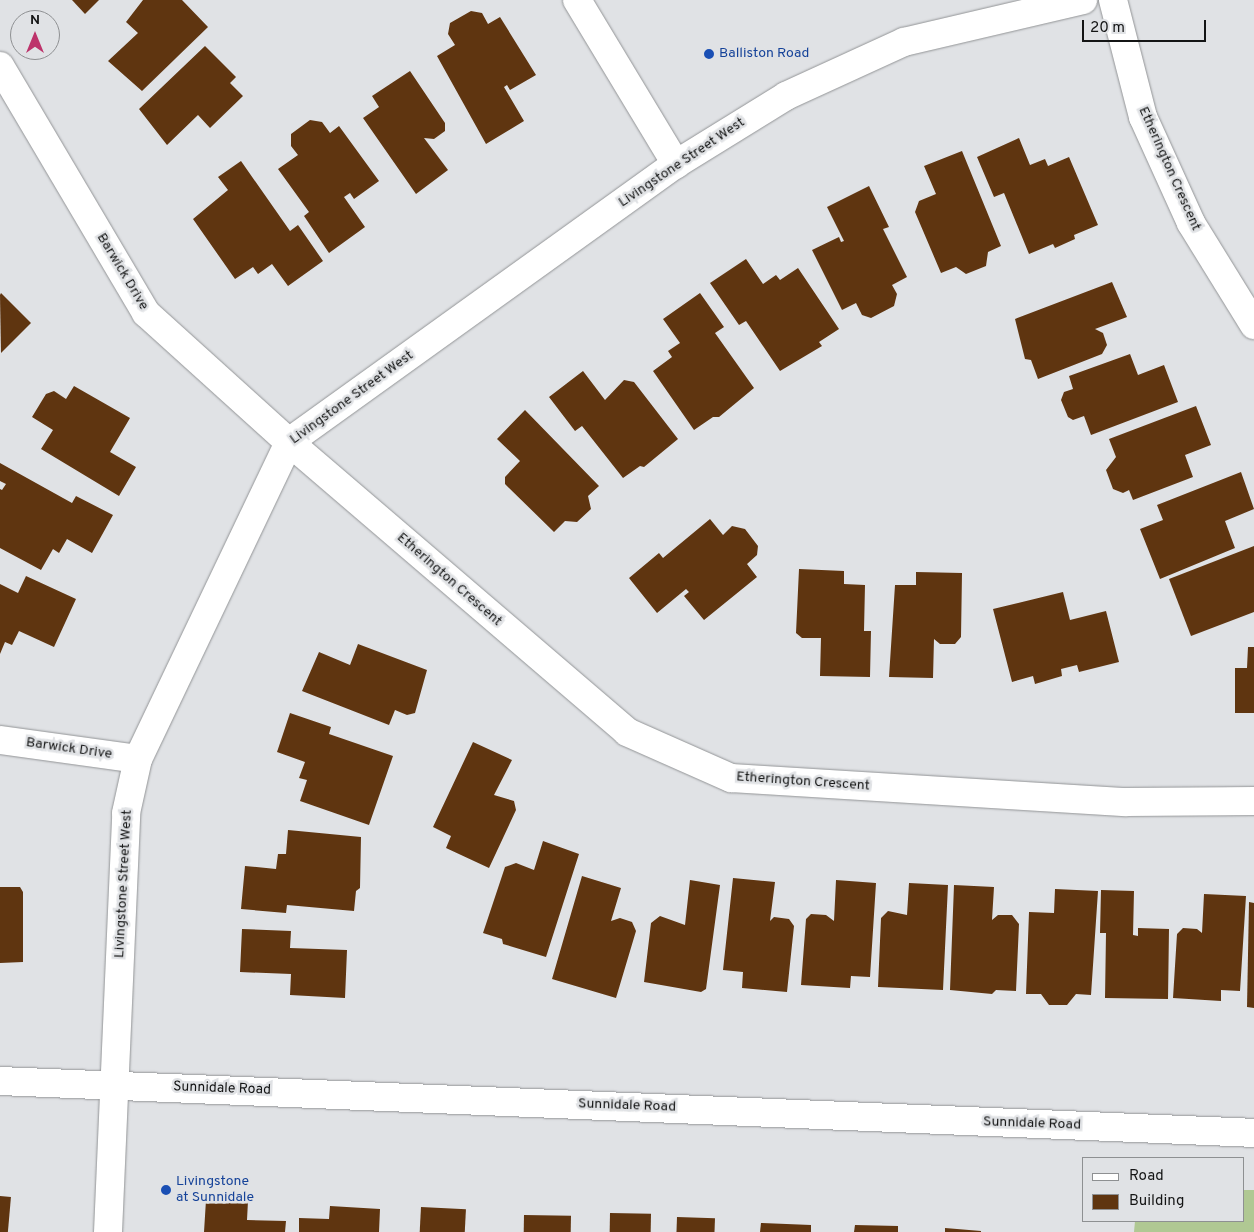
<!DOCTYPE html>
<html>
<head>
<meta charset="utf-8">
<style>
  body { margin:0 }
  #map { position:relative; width:1254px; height:1232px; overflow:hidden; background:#e0e2e5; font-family:Overpass,sans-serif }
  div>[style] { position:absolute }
  .green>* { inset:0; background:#b0c893 }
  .building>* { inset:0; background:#5f3510; transform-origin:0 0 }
  .roads { filter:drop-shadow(0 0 1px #929496) drop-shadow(0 0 1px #929496) }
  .minor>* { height:28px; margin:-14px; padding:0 14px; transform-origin:14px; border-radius:14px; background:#fff }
  .major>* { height:28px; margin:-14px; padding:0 14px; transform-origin:14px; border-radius:14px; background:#fff }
  .dots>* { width:14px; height:14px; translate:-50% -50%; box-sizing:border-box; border:2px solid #e0e2e5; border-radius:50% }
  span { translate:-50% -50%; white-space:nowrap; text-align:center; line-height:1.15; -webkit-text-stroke:5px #e0e2e5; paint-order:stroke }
  .transit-label { font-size:14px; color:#164399 }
  .left { translate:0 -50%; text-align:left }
  .street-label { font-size:14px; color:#141515 }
  .legend { position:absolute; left:1082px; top:1157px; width:162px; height:65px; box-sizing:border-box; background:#e0e2e5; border:1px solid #8e9092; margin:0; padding:6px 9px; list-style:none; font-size:15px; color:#141515 }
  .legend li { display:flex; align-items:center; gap:10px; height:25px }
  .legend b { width:25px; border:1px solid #8e9092 }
  .north { position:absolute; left:10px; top:10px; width:50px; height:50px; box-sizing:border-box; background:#e0e2e5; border:1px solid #8e9092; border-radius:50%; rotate:0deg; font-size:14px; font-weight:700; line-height:20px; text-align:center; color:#141515 }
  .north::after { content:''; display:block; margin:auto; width:18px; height:22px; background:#bd336b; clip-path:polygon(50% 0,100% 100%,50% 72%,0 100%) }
  .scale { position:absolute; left:1082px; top:20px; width:124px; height:22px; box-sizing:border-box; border:2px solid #141515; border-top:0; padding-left:6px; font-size:15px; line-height:18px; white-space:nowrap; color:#141515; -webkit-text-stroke:4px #e0e2e5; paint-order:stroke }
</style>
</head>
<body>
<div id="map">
  <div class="green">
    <i style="clip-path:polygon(1243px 1190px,1254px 1190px,1254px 1232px,1134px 1232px,1135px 1221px,1243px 1221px)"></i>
  </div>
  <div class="building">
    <i style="clip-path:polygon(72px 0,99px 0,85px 14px)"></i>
    <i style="clip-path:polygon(143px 0,182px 0,208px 27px,142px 91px,108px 61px,138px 33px,126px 22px)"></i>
    <i style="clip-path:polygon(471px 11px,482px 13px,488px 24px,500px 17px,536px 75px,510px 90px,507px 85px,504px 87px,524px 121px,486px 144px,437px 56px,455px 45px,448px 34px,450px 23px)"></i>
    <i style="clip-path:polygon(205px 46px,236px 77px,230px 83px,243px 96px,210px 128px,198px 115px,167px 145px,139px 109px)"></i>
    <i style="clip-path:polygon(410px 71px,445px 123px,445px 131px,434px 139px,424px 138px,448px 170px,416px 194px,363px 118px,379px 107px,372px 96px)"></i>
    <i style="clip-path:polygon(310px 120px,322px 122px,330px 133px,339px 126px,379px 181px,354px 199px,350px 193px,344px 197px,365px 227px,329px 253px,304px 216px,309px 212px,278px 169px,298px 155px,291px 146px,291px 134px)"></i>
    <i style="clip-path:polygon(1019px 138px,1030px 165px,1045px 159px,1048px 166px,1069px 157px,1098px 225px,1074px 235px,1075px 239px,1055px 248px,1053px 244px,1029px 254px,1004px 193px,994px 197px,977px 157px)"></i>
    <i style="clip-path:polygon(962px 151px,1001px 246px,988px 252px,986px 266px,966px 274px,956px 267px,941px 273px,915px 212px,919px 201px,936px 194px,924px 166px)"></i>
    <i style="clip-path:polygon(241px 161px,290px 231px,298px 225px,323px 261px,288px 286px,272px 264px,258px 274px,253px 267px,235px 279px,193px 219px,228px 190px,218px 177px)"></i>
    <i style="clip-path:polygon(869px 186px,889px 227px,883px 229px,907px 277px,892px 285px,897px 294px,894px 306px,871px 318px,862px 315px,856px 303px,842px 310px,812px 250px,839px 237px,841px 242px,844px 241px,827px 207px)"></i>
    <i style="clip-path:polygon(746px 259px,763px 284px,776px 275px,780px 280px,798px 268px,839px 329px,819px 342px,822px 346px,780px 371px,746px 321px,739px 325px,710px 283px)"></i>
    <i style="clip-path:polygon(1112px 282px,1127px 317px,1095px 329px,1103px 333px,1107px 345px,1102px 354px,1038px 379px,1031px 360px,1025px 359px,1015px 319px)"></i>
    <i style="clip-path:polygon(1px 293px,31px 323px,1px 353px,0 295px)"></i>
    <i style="clip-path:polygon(700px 293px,724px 327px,715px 333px,754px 388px,719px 417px,713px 417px,694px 430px,653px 371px,672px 357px,668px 351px,680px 343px,663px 319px)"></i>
    <i style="clip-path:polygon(1130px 354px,1138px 375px,1164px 365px,1178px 402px,1091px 435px,1084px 416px,1073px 420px,1068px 417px,1061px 400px,1064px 392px,1073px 389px,1069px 376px)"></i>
    <i style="clip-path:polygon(583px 371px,605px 400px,624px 380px,634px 382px,678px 439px,644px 467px,640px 466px,623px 478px,582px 426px,575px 431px,549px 397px)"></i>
    <i style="clip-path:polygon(74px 386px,130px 418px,110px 452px,136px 467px,119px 496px,41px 449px,53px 430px,32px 417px,46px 394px,54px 391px,66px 399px)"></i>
    <i style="clip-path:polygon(1196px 406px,1211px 445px,1185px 455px,1193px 477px,1133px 500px,1129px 490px,1123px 493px,1113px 489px,1106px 470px,1116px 457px,1109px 439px)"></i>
    <i style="clip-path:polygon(525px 410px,599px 486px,588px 496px,591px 509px,577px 522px,565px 521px,554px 532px,505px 484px,505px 477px,520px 461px,497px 439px)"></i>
    <i style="clip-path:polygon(0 463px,72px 503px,76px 496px,113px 515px,92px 553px,67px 539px,59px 553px,53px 549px,41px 570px,0 548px,0 489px,2px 490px,6px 484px,0 481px)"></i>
    <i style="clip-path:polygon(1241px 472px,1254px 509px,1225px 521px,1235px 548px,1160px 579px,1140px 529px,1163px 520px,1157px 505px)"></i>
    <i style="clip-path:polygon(710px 519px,723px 535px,732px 526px,745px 529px,758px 546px,757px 555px,747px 564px,757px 577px,704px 620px,684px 596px,689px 592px,686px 589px,657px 613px,629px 578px,659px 553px,663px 558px)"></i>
    <i style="clip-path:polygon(1254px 546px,1254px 612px,1191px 636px,1169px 579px)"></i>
    <i style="clip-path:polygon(799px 569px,844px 571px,844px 584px,865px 585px,864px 631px,871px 631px,870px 677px,820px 676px,821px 638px,802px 638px,796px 633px)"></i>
    <i style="clip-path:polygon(916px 572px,962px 573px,961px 637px,955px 644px,940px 644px,934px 639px,933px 678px,889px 677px,895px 585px,916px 585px)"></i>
    <i style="clip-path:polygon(26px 576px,76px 599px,54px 647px,19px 631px,12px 645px,5px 642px,0 654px,0 584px,18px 593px)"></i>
    <i style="clip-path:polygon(1063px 592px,1070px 620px,1106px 611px,1119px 662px,1079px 672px,1077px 665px,1061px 669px,1062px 676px,1035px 684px,1033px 676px,1012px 682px,993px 609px)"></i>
    <i style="clip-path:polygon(358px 644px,427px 670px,415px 713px,407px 715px,395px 710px,389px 725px,302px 691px,319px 652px,350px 665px)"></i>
    <i style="clip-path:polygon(1248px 647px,1254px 647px,1254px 713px,1235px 713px,1235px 668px,1247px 668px)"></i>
    <i style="clip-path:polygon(290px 713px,331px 727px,329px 734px,393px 756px,369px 825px,300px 801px,307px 780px,299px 778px,305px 762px,277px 752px)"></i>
    <i style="clip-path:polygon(473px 742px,512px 760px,494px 795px,514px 801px,516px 810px,489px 868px,446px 848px,451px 836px,433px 827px)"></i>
    <i style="clip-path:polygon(288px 830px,361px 837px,360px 888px,356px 891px,354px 911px,287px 905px,286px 913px,241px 909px,245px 866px,276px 869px,278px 854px,286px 854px)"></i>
    <i style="clip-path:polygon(543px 841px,579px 854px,546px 957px,503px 944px,502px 939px,483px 933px,505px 867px,516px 863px,534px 870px)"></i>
    <i style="clip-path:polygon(582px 876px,621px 888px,611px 921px,620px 918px,632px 922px,636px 931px,616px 998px,552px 979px)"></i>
    <i style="clip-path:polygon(733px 878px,775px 882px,770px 921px,774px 917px,789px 919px,794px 926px,787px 992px,742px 988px,743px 972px,723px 970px)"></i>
    <i style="clip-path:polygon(690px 880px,720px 885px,706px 989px,701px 992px,644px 982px,651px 923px,660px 916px,685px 925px)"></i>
    <i style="clip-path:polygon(836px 880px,876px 883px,870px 977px,851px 976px,850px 988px,801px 985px,806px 919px,811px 914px,826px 915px,834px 921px)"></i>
    <i style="clip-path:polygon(909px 883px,948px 885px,943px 990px,878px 987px,881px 918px,888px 911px,907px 915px)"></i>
    <i style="clip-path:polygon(954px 885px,994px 887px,992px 920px,998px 915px,1012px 915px,1019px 924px,1016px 991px,996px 990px,992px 994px,950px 990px)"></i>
    <i style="clip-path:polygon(0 887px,20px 887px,23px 892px,23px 962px,0 963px)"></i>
    <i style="clip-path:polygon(1055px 889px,1098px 891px,1091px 995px,1076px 994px,1067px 1005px,1049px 1005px,1041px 994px,1026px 994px,1029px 912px,1054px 913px)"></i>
    <i style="clip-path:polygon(1101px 890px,1134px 891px,1133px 935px,1138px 936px,1138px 928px,1169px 929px,1168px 999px,1105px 998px,1106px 933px,1100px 933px)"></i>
    <i style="clip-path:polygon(1204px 894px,1246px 896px,1240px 991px,1221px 990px,1221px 1001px,1173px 998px,1177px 934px,1183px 928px,1197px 929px,1202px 933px)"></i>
    <i style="clip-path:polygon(1249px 902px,1254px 903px,1254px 1008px,1247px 1007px)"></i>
    <i style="clip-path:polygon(242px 929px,291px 931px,290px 948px,347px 950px,345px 998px,290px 995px,291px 974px,240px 972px)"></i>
    <i style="left:0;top:1196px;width:11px;height:36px;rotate:5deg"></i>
    <i style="clip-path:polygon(206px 1200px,248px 1201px,247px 1220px,286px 1221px,285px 1232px,204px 1232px)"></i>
    <i style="clip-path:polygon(330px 1206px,380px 1209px,379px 1232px,299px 1232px,299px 1218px,329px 1219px)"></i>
    <i style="left:421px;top:1207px;width:45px;height:25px;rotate:3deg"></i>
    <i style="left:610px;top:1213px;width:41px;height:19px;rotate:1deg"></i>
    <i style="left:524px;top:1215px;width:47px;height:17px;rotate:1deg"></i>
    <i style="left:677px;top:1217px;width:38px;height:15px;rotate:2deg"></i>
    <i style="clip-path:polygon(761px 1223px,811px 1225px,811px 1232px,760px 1232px)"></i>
    <i style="clip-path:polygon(855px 1225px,898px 1226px,898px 1232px,854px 1232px)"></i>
    <i style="clip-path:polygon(945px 1228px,981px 1231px,981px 1232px,945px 1232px)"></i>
  </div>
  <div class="roads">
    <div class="minor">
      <i style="left:577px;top:0;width:192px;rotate:58.9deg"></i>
      <i style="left:1113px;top:0;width:121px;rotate:75.6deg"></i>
      <i style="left:1143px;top:117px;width:116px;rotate:65.6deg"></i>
      <i style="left:1191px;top:223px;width:120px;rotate:58.3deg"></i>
      <i style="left:0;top:66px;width:287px;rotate:59.4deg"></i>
      <i style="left:146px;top:313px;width:193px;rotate:42.1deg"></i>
      <i style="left:289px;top:442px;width:445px;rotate:40.6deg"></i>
      <i style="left:627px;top:732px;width:114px;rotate:23.9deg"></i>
      <i style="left:731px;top:778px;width:396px;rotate:3.5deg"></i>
      <i style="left:1126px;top:802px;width:128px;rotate:-0.4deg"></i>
      <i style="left:0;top:740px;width:139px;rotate:7.8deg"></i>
      <i style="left:108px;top:1232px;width:419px;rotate:-87.5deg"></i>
      <i style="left:126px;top:813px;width:55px;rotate:-77.5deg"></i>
      <i style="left:138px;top:759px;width:351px;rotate:-64.5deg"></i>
      <i style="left:289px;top:442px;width:477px;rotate:-35.7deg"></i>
      <i style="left:676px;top:164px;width:129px;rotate:-31.7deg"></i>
      <i style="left:786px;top:96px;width:130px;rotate:-24.6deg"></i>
      <i style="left:904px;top:42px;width:184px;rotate:-13.2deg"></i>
    </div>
    <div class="major">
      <i style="left:0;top:1081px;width:1255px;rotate:2.37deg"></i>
    </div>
  </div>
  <div class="dots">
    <i style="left:709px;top:54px;background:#1a4fb4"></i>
    <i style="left:166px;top:1190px;background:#1a4fb4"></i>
  </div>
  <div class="transit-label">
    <span class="left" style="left:719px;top:54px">Balliston Road</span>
    <span class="left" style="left:176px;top:1190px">Livingstone<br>at Sunnidale</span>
  </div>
  <div class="street-label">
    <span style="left:682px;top:163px;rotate:-34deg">Livingstone Street West</span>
    <span style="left:1169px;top:169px;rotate:66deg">Etherington Crescent</span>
    <span style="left:122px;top:272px;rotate:59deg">Barwick Drive</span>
    <span style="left:352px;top:398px;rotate:-36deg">Livingstone Street West</span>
    <span style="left:449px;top:580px;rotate:41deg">Etherington Crescent</span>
    <span style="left:69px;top:749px;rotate:8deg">Barwick Drive</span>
    <span style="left:803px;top:782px;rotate:4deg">Etherington Crescent</span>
    <span style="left:124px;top:884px;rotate:-87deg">Livingstone Street West</span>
    <span style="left:222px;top:1089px;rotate:2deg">Sunnidale Road</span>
    <span style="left:627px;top:1106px;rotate:2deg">Sunnidale Road</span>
    <span style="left:1032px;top:1124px;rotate:2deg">Sunnidale Road</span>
  </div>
  <ul class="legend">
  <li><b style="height:6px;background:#fff"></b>Road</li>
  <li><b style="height:14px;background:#5f3510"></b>Building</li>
  </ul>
  <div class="north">N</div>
  <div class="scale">20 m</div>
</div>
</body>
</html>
